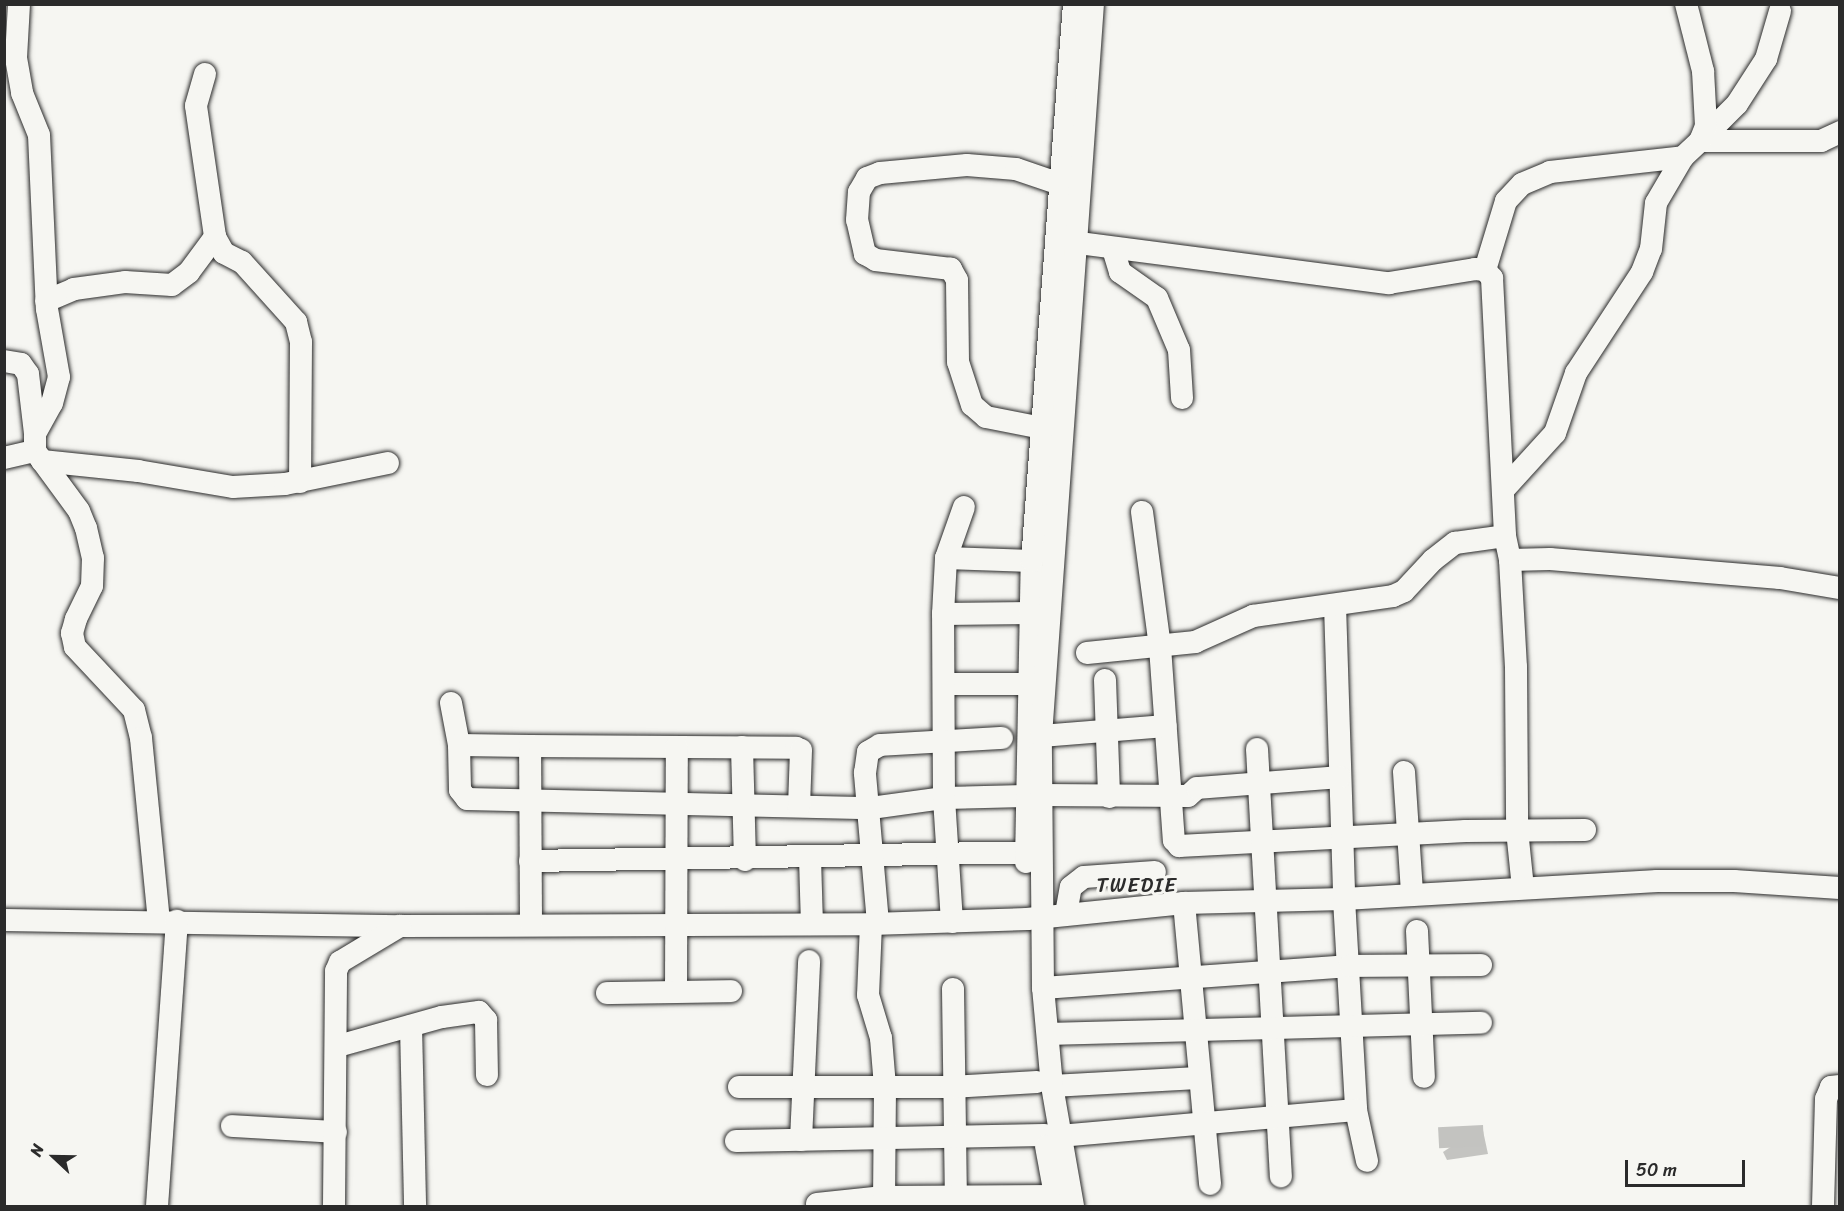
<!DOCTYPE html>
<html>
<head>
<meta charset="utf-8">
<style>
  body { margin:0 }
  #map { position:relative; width:1844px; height:1211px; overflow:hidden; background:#f6f6f2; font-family:Sriracha,sans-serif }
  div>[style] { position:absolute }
  .shadow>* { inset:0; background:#0003 }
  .building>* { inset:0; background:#c3c3c0; transform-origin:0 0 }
  .roads { filter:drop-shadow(0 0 2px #2b2b2b) drop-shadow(0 0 2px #2b2b2b) }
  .minor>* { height:22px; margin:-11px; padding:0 11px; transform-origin:11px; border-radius:11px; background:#f6f6f2 }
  span { translate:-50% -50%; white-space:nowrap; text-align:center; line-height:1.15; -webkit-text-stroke:6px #f6f6f2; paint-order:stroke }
  .quarter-label { font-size:21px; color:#2b2b2b; letter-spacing:1.5px }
  .frame { position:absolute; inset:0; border:6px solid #2b2b2b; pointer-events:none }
  .north { position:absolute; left:24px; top:1127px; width:60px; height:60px; -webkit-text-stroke:4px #f6f6f2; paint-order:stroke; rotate:292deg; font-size:16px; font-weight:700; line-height:24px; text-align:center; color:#2b2b2b }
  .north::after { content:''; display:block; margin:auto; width:21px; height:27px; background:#2b2b2b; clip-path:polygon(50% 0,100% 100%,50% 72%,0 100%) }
  .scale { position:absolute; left:1625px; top:1160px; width:120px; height:27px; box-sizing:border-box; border:3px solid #2b2b2b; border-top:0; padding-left:8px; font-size:18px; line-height:21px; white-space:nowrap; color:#2b2b2b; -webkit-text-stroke:4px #f6f6f2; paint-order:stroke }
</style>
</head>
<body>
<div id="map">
  <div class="shadow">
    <i style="clip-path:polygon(1482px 1126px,1488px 1154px,1447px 1160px,1443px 1152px)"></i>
  </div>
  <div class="building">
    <i style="left:1483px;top:1125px;width:21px;height:45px;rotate:87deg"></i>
  </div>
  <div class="roads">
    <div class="minor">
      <i style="left:19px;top:4px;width:54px;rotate:93.2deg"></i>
      <i style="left:16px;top:58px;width:36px;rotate:80deg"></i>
      <i style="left:22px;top:93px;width:45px;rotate:68deg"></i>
      <i style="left:39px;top:135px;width:174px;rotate:87.4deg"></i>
      <i style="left:47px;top:309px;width:69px;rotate:80deg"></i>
      <i style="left:59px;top:377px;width:27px;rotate:105deg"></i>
      <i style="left:52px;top:403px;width:35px;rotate:119deg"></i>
      <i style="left:35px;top:434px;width:17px;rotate:90deg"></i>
      <i style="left:35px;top:451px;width:74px;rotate:53.7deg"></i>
      <i style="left:79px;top:511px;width:18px;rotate:68deg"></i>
      <i style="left:86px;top:528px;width:31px;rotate:77deg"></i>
      <i style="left:93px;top:558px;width:28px;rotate:92deg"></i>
      <i style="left:92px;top:586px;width:37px;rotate:116deg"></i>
      <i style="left:76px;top:619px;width:15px;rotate:106deg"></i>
      <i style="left:72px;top:633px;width:14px;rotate:78deg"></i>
      <i style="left:75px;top:647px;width:86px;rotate:46.9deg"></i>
      <i style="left:134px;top:710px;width:29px;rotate:76deg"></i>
      <i style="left:141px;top:738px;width:184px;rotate:84.4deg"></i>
      <i style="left:205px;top:74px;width:33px;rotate:106deg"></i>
      <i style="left:196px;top:106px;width:132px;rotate:81.7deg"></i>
      <i style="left:215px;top:237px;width:18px;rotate:61deg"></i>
      <i style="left:224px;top:253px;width:20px;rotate:27deg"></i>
      <i style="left:242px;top:262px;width:81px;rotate:48deg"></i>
      <i style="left:296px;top:322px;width:21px;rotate:76deg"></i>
      <i style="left:301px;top:342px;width:140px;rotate:90.4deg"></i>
      <i style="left:1700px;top:141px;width:52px;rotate:-45deg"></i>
      <i style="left:1737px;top:104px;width:54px;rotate:-57.2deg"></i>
      <i style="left:1766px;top:59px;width:50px;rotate:-73.7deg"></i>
      <i style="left:1700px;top:141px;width:121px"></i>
      <i style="left:1821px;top:141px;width:21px;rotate:-25deg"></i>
      <i style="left:1079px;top:243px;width:313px;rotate:7.4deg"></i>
      <i style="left:1389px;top:283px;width:87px;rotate:-9.2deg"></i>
      <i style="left:1475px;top:269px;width:10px;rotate:6deg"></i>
      <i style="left:1485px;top:270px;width:11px;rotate:49deg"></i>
      <i style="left:1492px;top:278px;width:258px;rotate:87.1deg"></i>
      <i style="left:1505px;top:536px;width:25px;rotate:78deg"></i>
      <i style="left:1510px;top:560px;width:107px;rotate:86.8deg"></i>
      <i style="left:1516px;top:667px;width:163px;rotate:89.6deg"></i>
      <i style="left:1517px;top:830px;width:58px;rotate:84.1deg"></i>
      <i style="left:1113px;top:249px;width:24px;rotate:73deg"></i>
      <i style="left:1120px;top:272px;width:45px;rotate:35.1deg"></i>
      <i style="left:1157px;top:298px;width:56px;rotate:67.1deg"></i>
      <i style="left:1179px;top:350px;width:48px;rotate:86.4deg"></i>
      <i style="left:1485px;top:270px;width:72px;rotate:-73.1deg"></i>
      <i style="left:1506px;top:201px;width:23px;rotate:-47deg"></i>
      <i style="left:1522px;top:184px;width:30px;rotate:-23deg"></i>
      <i style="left:1550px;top:172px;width:134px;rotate:-6.4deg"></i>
      <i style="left:1683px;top:157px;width:23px;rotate:-43deg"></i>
      <i style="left:1700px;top:141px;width:16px;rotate:-68deg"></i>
      <i style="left:1706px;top:126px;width:55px;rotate:-93.1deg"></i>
      <i style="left:1703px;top:71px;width:69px;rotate:-104.2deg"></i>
      <i style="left:46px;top:301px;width:30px;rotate:-23deg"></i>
      <i style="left:74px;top:289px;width:51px;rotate:-7.8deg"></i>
      <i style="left:125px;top:282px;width:47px;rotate:3.7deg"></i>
      <i style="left:172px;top:285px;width:21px;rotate:-37deg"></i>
      <i style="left:189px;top:272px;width:44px;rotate:-53.4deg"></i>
      <i style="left:4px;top:361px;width:17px;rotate:10deg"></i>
      <i style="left:21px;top:364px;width:12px;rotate:55deg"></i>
      <i style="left:28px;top:374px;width:60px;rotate:83.3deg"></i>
      <i style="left:1042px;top:428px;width:57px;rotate:-168.9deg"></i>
      <i style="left:986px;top:417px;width:18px;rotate:-139deg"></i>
      <i style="left:972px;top:405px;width:45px;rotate:-108deg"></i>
      <i style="left:958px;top:362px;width:82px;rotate:-90.7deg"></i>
      <i style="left:957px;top:280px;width:13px;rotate:-119deg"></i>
      <i style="left:951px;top:269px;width:76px;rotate:-173.2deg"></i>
      <i style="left:876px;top:260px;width:13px;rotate:-151deg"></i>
      <i style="left:865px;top:254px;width:35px;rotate:-103deg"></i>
      <i style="left:857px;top:220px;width:28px;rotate:-86deg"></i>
      <i style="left:859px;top:192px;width:16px;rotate:-60deg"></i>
      <i style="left:867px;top:178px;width:14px;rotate:-21deg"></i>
      <i style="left:880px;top:173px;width:87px;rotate:-5.3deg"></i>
      <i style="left:967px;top:165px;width:49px;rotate:4.7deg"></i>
      <i style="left:1016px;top:169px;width:46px;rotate:18.8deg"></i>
      <i style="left:4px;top:458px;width:32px;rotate:-13deg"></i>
      <i style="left:42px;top:461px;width:97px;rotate:5.9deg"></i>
      <i style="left:138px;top:471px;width:96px;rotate:9.6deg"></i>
      <i style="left:233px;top:487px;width:52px;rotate:-3.3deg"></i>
      <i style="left:285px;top:484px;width:105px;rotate:-11.5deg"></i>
      <i style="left:1505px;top:488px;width:74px;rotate:-47.7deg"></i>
      <i style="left:1555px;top:433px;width:64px;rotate:-70.7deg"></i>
      <i style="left:1576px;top:373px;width:121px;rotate:-56.8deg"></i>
      <i style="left:1642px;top:272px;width:25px;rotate:-69deg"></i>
      <i style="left:1651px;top:249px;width:46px;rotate:-83.8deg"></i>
      <i style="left:1656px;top:203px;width:53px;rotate:-59.6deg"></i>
      <i style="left:1142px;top:512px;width:136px;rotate:82.4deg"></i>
      <i style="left:1160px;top:647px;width:194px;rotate:85.9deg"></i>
      <i style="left:1174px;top:840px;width:8px;rotate:50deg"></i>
      <i style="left:1179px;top:846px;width:287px;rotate:-3deg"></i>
      <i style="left:1466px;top:831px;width:119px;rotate:-0.5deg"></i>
      <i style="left:946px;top:558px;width:86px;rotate:2deg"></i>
      <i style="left:1510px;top:560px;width:40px;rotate:-1.4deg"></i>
      <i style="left:1550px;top:559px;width:231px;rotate:4.7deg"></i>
      <i style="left:1780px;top:578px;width:61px;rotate:9.5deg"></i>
      <i style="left:1335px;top:605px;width:294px;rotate:88.2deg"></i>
      <i style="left:1344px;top:899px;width:211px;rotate:86.7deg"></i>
      <i style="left:1356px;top:1110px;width:52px;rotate:77.8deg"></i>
      <i style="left:943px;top:614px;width:88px;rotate:-0.7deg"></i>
      <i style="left:1087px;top:653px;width:109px;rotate:-5.8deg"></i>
      <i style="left:1195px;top:642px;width:64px;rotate:-24.1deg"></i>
      <i style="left:1253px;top:616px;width:141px;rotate:-8.1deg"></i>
      <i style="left:1393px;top:596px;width:12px;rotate:-24deg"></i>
      <i style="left:1404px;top:591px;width:42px;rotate:-46.9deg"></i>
      <i style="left:1433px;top:560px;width:28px;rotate:-38deg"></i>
      <i style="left:1455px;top:543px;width:50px;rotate:-8deg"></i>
      <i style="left:1105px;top:680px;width:117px;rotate:88deg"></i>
      <i style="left:944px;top:684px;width:84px"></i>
      <i style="left:451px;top:703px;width:43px;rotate:79.2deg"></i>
      <i style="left:459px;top:745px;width:45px;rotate:88.7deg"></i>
      <i style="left:460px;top:790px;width:11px;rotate:52deg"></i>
      <i style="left:467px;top:799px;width:404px;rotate:1.3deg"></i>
      <i style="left:871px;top:808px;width:74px;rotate:-7.8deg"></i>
      <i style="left:944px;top:798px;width:81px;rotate:-1.4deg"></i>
      <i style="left:1041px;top:736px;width:125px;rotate:-4.6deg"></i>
      <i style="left:459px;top:745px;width:71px;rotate:0.8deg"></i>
      <i style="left:742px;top:747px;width:113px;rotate:88.5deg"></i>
      <i style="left:1257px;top:749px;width:428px;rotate:86.8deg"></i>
      <i style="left:1404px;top:772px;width:122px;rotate:86.2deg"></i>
      <i style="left:1041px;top:795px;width:147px;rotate:0.4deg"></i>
      <i style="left:1188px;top:796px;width:12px;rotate:-42deg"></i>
      <i style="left:1197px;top:788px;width:143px;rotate:-4.4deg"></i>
      <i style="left:810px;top:858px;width:66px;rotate:88.3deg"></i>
      <i style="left:530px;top:861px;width:495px;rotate:-1deg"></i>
      <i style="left:1026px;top:862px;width:301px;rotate:-88.9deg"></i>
      <i style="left:1032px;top:561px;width:559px;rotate:-85.69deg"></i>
      <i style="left:1184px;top:903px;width:282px;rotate:84.7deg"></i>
      <i style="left:1066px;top:914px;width:27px;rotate:-80deg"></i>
      <i style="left:1071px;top:887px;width:16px;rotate:-38deg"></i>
      <i style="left:1084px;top:877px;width:71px;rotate:-4deg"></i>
      <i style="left:4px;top:920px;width:396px;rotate:0.9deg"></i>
      <i style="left:400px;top:926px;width:471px;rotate:-0.2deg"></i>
      <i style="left:871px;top:924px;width:156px;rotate:-1.8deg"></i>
      <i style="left:1027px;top:919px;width:158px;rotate:-5.8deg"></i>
      <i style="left:1184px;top:903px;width:160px;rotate:-1.4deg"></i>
      <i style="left:1344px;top:899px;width:314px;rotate:-3.3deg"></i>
      <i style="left:1657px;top:881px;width:77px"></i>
      <i style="left:1734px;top:881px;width:106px;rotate:3.8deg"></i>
      <i style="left:952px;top:922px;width:124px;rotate:-93.7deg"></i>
      <i style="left:944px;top:798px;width:184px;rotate:-90.3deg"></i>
      <i style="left:943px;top:614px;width:56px;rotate:-86.9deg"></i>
      <i style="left:946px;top:558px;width:54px;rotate:-70.6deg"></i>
      <i style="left:878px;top:923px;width:151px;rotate:-95deg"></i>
      <i style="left:865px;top:773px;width:21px;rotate:-82deg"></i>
      <i style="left:868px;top:752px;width:14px;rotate:-30deg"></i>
      <i style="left:880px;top:745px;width:122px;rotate:-3.3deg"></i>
      <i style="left:531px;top:924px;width:178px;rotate:-90.3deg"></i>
      <i style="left:530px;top:746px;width:266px;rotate:0.4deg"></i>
      <i style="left:796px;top:748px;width:5px;rotate:22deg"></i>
      <i style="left:801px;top:750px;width:56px;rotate:92deg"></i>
      <i style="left:871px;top:924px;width:71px;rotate:92.4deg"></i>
      <i style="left:868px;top:995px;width:45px;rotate:73.2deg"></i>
      <i style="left:881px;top:1038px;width:49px;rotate:85.3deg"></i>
      <i style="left:885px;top:1087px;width:119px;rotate:90.5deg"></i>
      <i style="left:1417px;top:931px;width:146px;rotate:87.3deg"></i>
      <i style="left:1043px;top:988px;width:308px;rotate:-4.1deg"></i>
      <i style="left:1350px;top:966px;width:131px;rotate:-0.4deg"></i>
      <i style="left:953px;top:989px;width:217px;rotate:89.2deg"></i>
      <i style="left:676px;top:991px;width:244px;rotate:-89.8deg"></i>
      <i style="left:607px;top:993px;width:124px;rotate:-0.9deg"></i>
      <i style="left:411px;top:1026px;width:180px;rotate:88.7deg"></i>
      <i style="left:1048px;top:1034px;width:433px;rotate:-1.5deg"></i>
      <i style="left:338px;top:1046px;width:108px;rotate:-15.6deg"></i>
      <i style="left:442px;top:1017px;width:37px;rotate:-8deg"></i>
      <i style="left:479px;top:1012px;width:11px;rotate:49deg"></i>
      <i style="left:486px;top:1020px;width:55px;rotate:89deg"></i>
      <i style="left:1052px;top:1086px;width:146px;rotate:-3.1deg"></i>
      <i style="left:739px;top:1087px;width:212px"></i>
      <i style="left:951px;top:1087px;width:86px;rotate:-3.3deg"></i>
      <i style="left:232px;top:1126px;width:104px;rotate:3.3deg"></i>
      <i style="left:1059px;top:1136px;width:298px;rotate:-5deg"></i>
      <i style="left:801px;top:1140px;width:179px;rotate:-87.4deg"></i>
      <i style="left:736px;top:1141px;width:309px;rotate:-1.1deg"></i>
      <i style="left:1046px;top:1146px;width:61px;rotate:79.6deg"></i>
      <i style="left:817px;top:1204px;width:67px;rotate:-6deg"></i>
      <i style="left:884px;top:1197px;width:171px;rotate:-0.3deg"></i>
      <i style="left:157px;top:1206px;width:286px;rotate:-86deg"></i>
      <i style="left:334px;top:1206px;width:235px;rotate:-89.5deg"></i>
      <i style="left:336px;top:971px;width:10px;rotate:-66deg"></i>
      <i style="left:340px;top:962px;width:70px;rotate:-31deg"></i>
      <i style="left:1073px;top:1206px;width:122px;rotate:-99.9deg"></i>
      <i style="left:1052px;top:1086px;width:98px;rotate:-95.2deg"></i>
      <i style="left:1043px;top:988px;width:252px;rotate:-90.5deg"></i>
      <i style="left:1041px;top:736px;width:734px;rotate:-85.94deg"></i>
      <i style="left:1823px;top:1206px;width:107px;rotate:-88.4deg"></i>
      <i style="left:1826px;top:1099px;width:13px;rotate:-67deg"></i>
      <i style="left:1831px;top:1087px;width:9px;rotate:-6deg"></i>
    </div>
  </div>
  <div class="quarter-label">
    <span style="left:1137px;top:885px">TWEDIE</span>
  </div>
  <div class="frame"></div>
  <div class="north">N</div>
  <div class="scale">50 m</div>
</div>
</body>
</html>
